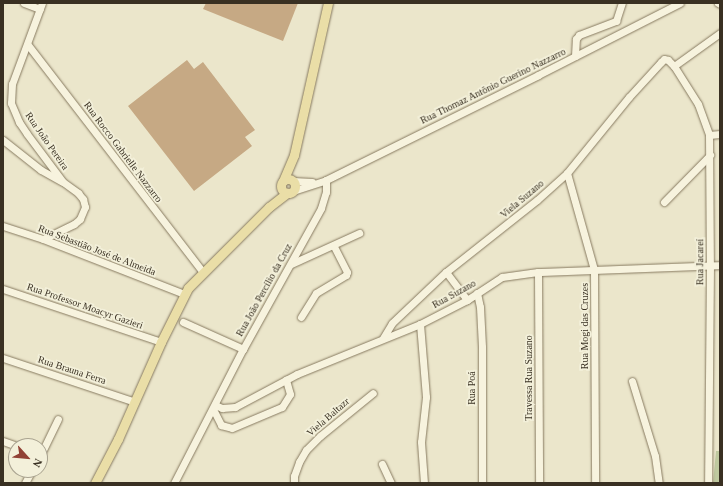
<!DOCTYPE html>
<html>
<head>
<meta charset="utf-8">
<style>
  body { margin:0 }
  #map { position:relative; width:723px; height:486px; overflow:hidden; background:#ebe6cb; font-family:"Times New Roman",serif }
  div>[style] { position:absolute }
  .green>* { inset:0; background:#bfc99f }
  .building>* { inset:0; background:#c6a984 }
  .roads { filter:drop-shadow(0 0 1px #877a60) drop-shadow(0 0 1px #877a60) }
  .minor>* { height:7px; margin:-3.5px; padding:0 3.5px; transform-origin:3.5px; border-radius:3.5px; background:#f7f3de }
  .major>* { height:9px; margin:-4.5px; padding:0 4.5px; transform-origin:4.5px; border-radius:4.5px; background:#eadea7 }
  .major>.ring { margin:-4.5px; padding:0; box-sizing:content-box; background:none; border:9px solid #eadea7; border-radius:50% }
  span { translate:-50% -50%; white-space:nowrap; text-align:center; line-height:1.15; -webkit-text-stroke:3.5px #f3f0da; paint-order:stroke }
  .street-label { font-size:10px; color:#393022 }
  .frame { position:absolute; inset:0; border:4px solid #393022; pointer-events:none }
  .north { position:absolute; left:8px; top:438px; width:40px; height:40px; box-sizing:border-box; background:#f3f0da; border:1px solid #a9a390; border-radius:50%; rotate:117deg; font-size:11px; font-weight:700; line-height:16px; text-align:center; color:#393022 }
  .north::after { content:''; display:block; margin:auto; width:14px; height:18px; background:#914135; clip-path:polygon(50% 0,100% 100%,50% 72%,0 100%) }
</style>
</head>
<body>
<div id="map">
  <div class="green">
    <i style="clip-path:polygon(716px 451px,720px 451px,720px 483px,713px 483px)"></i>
  </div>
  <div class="building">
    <i style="clip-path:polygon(206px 3px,298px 3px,283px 41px,203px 9px)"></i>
    <i style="clip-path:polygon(187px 60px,194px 69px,203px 62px,255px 130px,245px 137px,252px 146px,194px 191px,128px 106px)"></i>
  </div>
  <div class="roads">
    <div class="minor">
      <i style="left:24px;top:3px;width:17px;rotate:21deg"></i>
      <i style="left:42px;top:3px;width:86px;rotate:110.3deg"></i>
      <i style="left:12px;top:84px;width:19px;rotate:93deg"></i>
      <i style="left:11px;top:103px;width:21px;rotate:67deg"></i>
      <i style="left:19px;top:122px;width:14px;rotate:56deg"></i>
      <i style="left:27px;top:134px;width:60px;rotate:53.1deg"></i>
      <i style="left:63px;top:182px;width:19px;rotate:36deg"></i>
      <i style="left:78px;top:193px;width:8px;rotate:50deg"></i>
      <i style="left:83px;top:199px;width:8px;rotate:76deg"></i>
      <i style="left:85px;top:207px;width:13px;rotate:113deg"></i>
      <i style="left:80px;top:219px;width:8px;rotate:140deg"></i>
      <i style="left:74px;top:224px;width:34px;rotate:154deg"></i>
      <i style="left:718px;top:3px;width:2px;rotate:27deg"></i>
      <i style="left:28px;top:45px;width:287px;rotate:52.4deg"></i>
      <i style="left:575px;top:56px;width:17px;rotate:-87deg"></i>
      <i style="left:576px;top:39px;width:5px;rotate:-53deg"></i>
      <i style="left:579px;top:35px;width:40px;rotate:-21deg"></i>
      <i style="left:616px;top:21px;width:19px;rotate:-72deg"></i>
      <i style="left:674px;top:66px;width:57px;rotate:-35.7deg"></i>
      <i style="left:709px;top:135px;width:11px;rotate:-5deg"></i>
      <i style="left:3px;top:140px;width:48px;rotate:38.3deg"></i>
      <i style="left:41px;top:170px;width:23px;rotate:29deg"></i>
      <i style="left:567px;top:173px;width:101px;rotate:74.4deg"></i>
      <i style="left:594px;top:270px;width:213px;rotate:89.7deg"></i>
      <i style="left:293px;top:181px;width:19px;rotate:3deg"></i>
      <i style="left:293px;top:191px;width:35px;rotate:-18deg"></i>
      <i style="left:326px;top:180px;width:237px;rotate:-26.3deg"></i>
      <i style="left:538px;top:75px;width:159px;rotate:-26.9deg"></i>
      <i style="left:664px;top:202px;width:66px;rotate:-45.6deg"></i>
      <i style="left:3px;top:226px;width:42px;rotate:18deg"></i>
      <i style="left:43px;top:239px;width:151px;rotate:21.3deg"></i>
      <i style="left:291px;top:264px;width:75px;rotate:-24.5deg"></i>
      <i style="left:446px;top:272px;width:35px;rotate:53deg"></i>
      <i style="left:538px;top:272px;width:211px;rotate:89.7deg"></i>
      <i style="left:3px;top:289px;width:167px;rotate:18.5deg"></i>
      <i style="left:477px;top:293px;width:14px;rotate:78deg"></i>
      <i style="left:480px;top:307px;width:40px;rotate:87.1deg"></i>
      <i style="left:482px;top:347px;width:136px;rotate:90deg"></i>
      <i style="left:301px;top:317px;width:28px;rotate:-58deg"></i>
      <i style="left:316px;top:293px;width:35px;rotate:-31deg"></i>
      <i style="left:346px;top:275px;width:3px;rotate:-72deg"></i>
      <i style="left:347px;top:272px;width:30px;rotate:-117deg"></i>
      <i style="left:183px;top:322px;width:66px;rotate:24.2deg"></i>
      <i style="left:420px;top:324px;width:73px;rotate:85.3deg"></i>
      <i style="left:426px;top:397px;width:45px;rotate:96.3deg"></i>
      <i style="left:421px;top:442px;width:41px;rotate:85.8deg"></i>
      <i style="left:383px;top:338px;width:17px;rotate:-59deg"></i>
      <i style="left:392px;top:323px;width:74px;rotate:-43.4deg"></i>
      <i style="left:446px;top:272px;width:116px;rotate:-38.4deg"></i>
      <i style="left:537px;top:200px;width:40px;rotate:-42deg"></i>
      <i style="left:567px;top:173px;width:98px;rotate:-50.8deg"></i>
      <i style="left:629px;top:97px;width:47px;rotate:-47.6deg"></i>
      <i style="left:661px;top:62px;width:4px;rotate:-45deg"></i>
      <i style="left:664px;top:59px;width:4px;rotate:14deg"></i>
      <i style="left:668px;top:60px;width:8px;rotate:45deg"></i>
      <i style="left:674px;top:66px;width:45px;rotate:57.7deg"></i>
      <i style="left:698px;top:104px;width:33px;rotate:70deg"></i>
      <i style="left:709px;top:135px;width:130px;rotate:89.6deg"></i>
      <i style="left:710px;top:265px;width:218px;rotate:90.5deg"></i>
      <i style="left:3px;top:358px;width:139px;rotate:18.4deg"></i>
      <i style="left:632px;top:381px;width:78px;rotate:73deg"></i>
      <i style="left:655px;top:456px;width:27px;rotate:82deg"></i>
      <i style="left:215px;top:405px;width:8px;rotate:23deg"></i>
      <i style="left:222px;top:408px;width:13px;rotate:-4deg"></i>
      <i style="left:235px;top:407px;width:70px;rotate:-28deg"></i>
      <i style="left:297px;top:374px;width:133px;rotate:-22.1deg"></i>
      <i style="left:420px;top:324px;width:53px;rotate:-27.1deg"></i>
      <i style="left:467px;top:300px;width:42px;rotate:-33.3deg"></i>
      <i style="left:502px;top:277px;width:36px;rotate:-8deg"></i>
      <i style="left:538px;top:272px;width:182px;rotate:-2.2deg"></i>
      <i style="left:213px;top:409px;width:18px;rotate:63deg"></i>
      <i style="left:221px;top:425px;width:11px;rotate:15deg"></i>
      <i style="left:232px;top:428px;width:54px;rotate:-22.8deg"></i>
      <i style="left:282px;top:407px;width:15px;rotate:-58deg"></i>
      <i style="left:290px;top:394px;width:15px;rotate:-106deg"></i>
      <i style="left:3px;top:441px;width:15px;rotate:20deg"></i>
      <i style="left:40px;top:456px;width:41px;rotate:-64.1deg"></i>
      <i style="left:382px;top:464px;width:21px;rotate:65deg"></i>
      <i style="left:25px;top:483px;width:15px;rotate:-62deg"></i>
      <i style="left:174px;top:483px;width:151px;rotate:-62.8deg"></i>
      <i style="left:243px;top:349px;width:161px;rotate:-61deg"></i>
      <i style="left:321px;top:208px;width:17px;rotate:-73deg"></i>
      <i style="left:326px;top:192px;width:12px;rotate:-90deg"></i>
      <i style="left:294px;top:483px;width:7px;rotate:-90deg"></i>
      <i style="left:294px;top:476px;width:15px;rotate:-70deg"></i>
      <i style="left:299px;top:462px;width:14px;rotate:-60deg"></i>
      <i style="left:306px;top:450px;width:20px;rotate:-45deg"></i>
      <i style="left:320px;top:436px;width:68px;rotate:-39.1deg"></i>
    </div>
    <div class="major">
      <i class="ring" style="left:281px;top:179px;width:5px;height:5px"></i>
      <i style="left:283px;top:181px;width:28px;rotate:-67deg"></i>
      <i style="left:294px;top:155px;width:156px;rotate:-77.4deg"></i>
      <i style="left:95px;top:483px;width:50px;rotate:-62.4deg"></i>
      <i style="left:118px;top:439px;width:106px;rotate:-66.1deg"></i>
      <i style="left:161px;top:342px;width:60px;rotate:-63.4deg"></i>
      <i style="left:188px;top:288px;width:115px;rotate:-45deg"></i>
      <i style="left:269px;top:207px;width:23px;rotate:-38deg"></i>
    </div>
  </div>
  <div class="street-label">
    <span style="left:493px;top:86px;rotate:-26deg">Rua Thomaz Antônio Guerino Nazzarro</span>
    <span style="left:47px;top:141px;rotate:55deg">Rua João Pereira</span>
    <span style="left:123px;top:152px;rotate:53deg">Rua Rocco Gabrielle Nazzarro</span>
    <span style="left:522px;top:199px;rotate:-40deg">Viela Suzano</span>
    <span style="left:97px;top:250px;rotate:21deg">Rua Sebastião José de Almeida</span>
    <span style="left:700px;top:262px;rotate:-90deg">Rua Jacareí</span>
    <span style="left:264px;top:290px;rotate:-61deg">Rua João Percílio da Cruz</span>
    <span style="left:454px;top:294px;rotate:-29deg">Rua Suzano</span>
    <span style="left:85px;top:306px;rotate:19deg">Rua Professor Moacyr Gazieri</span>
    <span style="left:585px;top:326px;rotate:-90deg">Rua Mogi das Cruzes</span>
    <span style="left:72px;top:370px;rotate:18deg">Rua Brauna Ferra</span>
    <span style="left:529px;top:378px;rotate:-90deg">Travessa Rua Suzano</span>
    <span style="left:472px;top:388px;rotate:-90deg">Rua Poá</span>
    <span style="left:328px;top:417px;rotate:-41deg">Viela Baltazr</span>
  </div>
  <div class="frame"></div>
  <div class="north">N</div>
</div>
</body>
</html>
